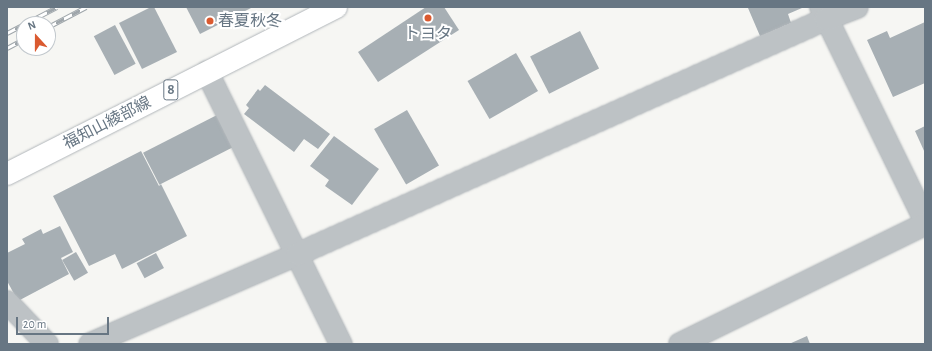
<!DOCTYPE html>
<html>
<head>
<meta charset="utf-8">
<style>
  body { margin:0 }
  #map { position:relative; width:932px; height:351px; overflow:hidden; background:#f6f6f3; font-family:"Alegreya Sans","Noto Sans JP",sans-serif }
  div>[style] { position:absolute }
  .building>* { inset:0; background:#a7afb4; transform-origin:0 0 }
  .roads { filter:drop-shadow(0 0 1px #b1b6ba) drop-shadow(0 0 1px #b1b6ba) }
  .minor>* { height:22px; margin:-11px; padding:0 11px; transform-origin:11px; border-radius:11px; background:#bdc2c5 }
  .primary>* { height:22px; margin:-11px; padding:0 11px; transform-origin:11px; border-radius:11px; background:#fff }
  .rail>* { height:4.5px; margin-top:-2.25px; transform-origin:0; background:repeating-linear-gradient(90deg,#fff 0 9px,#9fa6ab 0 18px); box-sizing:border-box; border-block:1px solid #9fa6ab }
  .dots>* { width:11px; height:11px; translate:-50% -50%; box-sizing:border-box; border:2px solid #fff; border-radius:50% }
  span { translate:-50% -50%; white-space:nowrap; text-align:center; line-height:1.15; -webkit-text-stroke:4px #fff; paint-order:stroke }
  .shield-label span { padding:1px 3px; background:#fff; border:1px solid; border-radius:3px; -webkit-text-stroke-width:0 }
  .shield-label { font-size:15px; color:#677683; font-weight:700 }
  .poi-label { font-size:16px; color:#677683 }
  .left { translate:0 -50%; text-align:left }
  .street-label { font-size:16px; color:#677683 }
  .frame { position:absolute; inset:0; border:8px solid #677683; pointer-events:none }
  .north { position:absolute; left:16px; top:16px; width:40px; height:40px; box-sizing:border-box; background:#fff; border:1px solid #c2c8cd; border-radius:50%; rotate:339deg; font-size:11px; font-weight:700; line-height:16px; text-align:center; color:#677683 }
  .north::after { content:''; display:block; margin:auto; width:14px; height:18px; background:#da5a30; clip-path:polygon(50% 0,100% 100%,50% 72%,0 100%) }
  .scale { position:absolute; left:16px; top:317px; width:93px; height:18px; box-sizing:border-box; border:2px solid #677683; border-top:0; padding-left:5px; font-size:12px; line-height:14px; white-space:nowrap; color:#677683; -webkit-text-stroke:3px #fff; paint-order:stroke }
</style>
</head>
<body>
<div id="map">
  <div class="building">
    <i style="clip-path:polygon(151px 7px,154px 7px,177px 52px,142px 69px,119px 23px)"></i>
    <i style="clip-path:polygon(186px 7px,253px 7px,200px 34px)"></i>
    <i style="clip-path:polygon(426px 7px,444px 7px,459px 30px,378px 82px,358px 52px)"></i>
    <i style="clip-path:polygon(750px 7px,802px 7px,802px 8px,788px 14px,791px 23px,760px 36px,748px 8px)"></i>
    <i style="clip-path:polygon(925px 22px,925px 83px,893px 97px,867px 40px,887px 31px,890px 38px)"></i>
    <i style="left:115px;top:25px;width:44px;height:24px;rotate:62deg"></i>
    <i style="left:580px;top:31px;width:42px;height:56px;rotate:63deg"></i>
    <i style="left:516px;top:53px;width:44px;height:56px;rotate:60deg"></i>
    <i style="clip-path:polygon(265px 85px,330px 134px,318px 149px,304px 139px,294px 152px,244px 114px,249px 108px,246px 105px,258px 89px,260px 91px)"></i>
    <i style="left:407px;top:110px;width:64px;height:38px;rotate:60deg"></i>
    <i style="left:217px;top:115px;width:36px;height:83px;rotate:63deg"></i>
    <i style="clip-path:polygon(925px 126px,925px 153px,915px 131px)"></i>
    <i style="clip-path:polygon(334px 136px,379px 169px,352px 205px,325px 186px,329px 180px,310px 166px)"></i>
    <i style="clip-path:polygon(141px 151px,159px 186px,161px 184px,187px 236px,122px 269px,115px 254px,89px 266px,53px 196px)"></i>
    <i style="clip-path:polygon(60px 226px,73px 252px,61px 258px,69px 274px,18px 301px,7px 281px,7px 253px,25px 244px,22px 239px,41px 229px,43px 234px)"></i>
    <i style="left:76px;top:252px;width:24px;height:16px;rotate:60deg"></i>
    <i style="left:156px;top:253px;width:17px;height:22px;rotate:62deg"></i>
    <i style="clip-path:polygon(807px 336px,810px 344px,789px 344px)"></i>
  </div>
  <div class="roads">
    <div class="minor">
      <i style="left:821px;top:7px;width:237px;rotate:64deg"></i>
      <i style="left:207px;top:72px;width:303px;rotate:63.8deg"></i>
      <i style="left:7px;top:302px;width:58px;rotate:46.4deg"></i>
      <i style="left:90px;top:344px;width:227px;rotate:-23.4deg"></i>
      <i style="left:298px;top:254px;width:578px;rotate:-23.99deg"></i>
      <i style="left:826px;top:19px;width:33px;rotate:-21deg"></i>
      <i style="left:680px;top:344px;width:273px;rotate:-26.1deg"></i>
    </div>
    <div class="primary">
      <i style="left:7px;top:174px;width:369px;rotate:-26.9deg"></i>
    </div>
  </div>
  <div class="rail">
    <i style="left:48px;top:27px;width:43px;rotate:-27.8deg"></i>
    <i style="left:7px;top:33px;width:56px;rotate:-27.5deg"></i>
    <i style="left:7px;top:48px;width:19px;rotate:-28deg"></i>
  </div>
  <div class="dots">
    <i style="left:428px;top:18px;background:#da5a30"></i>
    <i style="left:210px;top:21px;background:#da5a30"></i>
  </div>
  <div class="shield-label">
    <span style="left:171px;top:90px">8</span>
  </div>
  <div class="poi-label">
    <span class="left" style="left:218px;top:21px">春夏秋冬</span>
    <span style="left:428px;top:34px">トヨタ</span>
  </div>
  <div class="street-label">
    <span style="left:107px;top:123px;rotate:-27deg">福知山綾部線</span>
  </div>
  <div class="frame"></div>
  <div class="north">N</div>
  <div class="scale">20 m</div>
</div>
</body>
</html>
